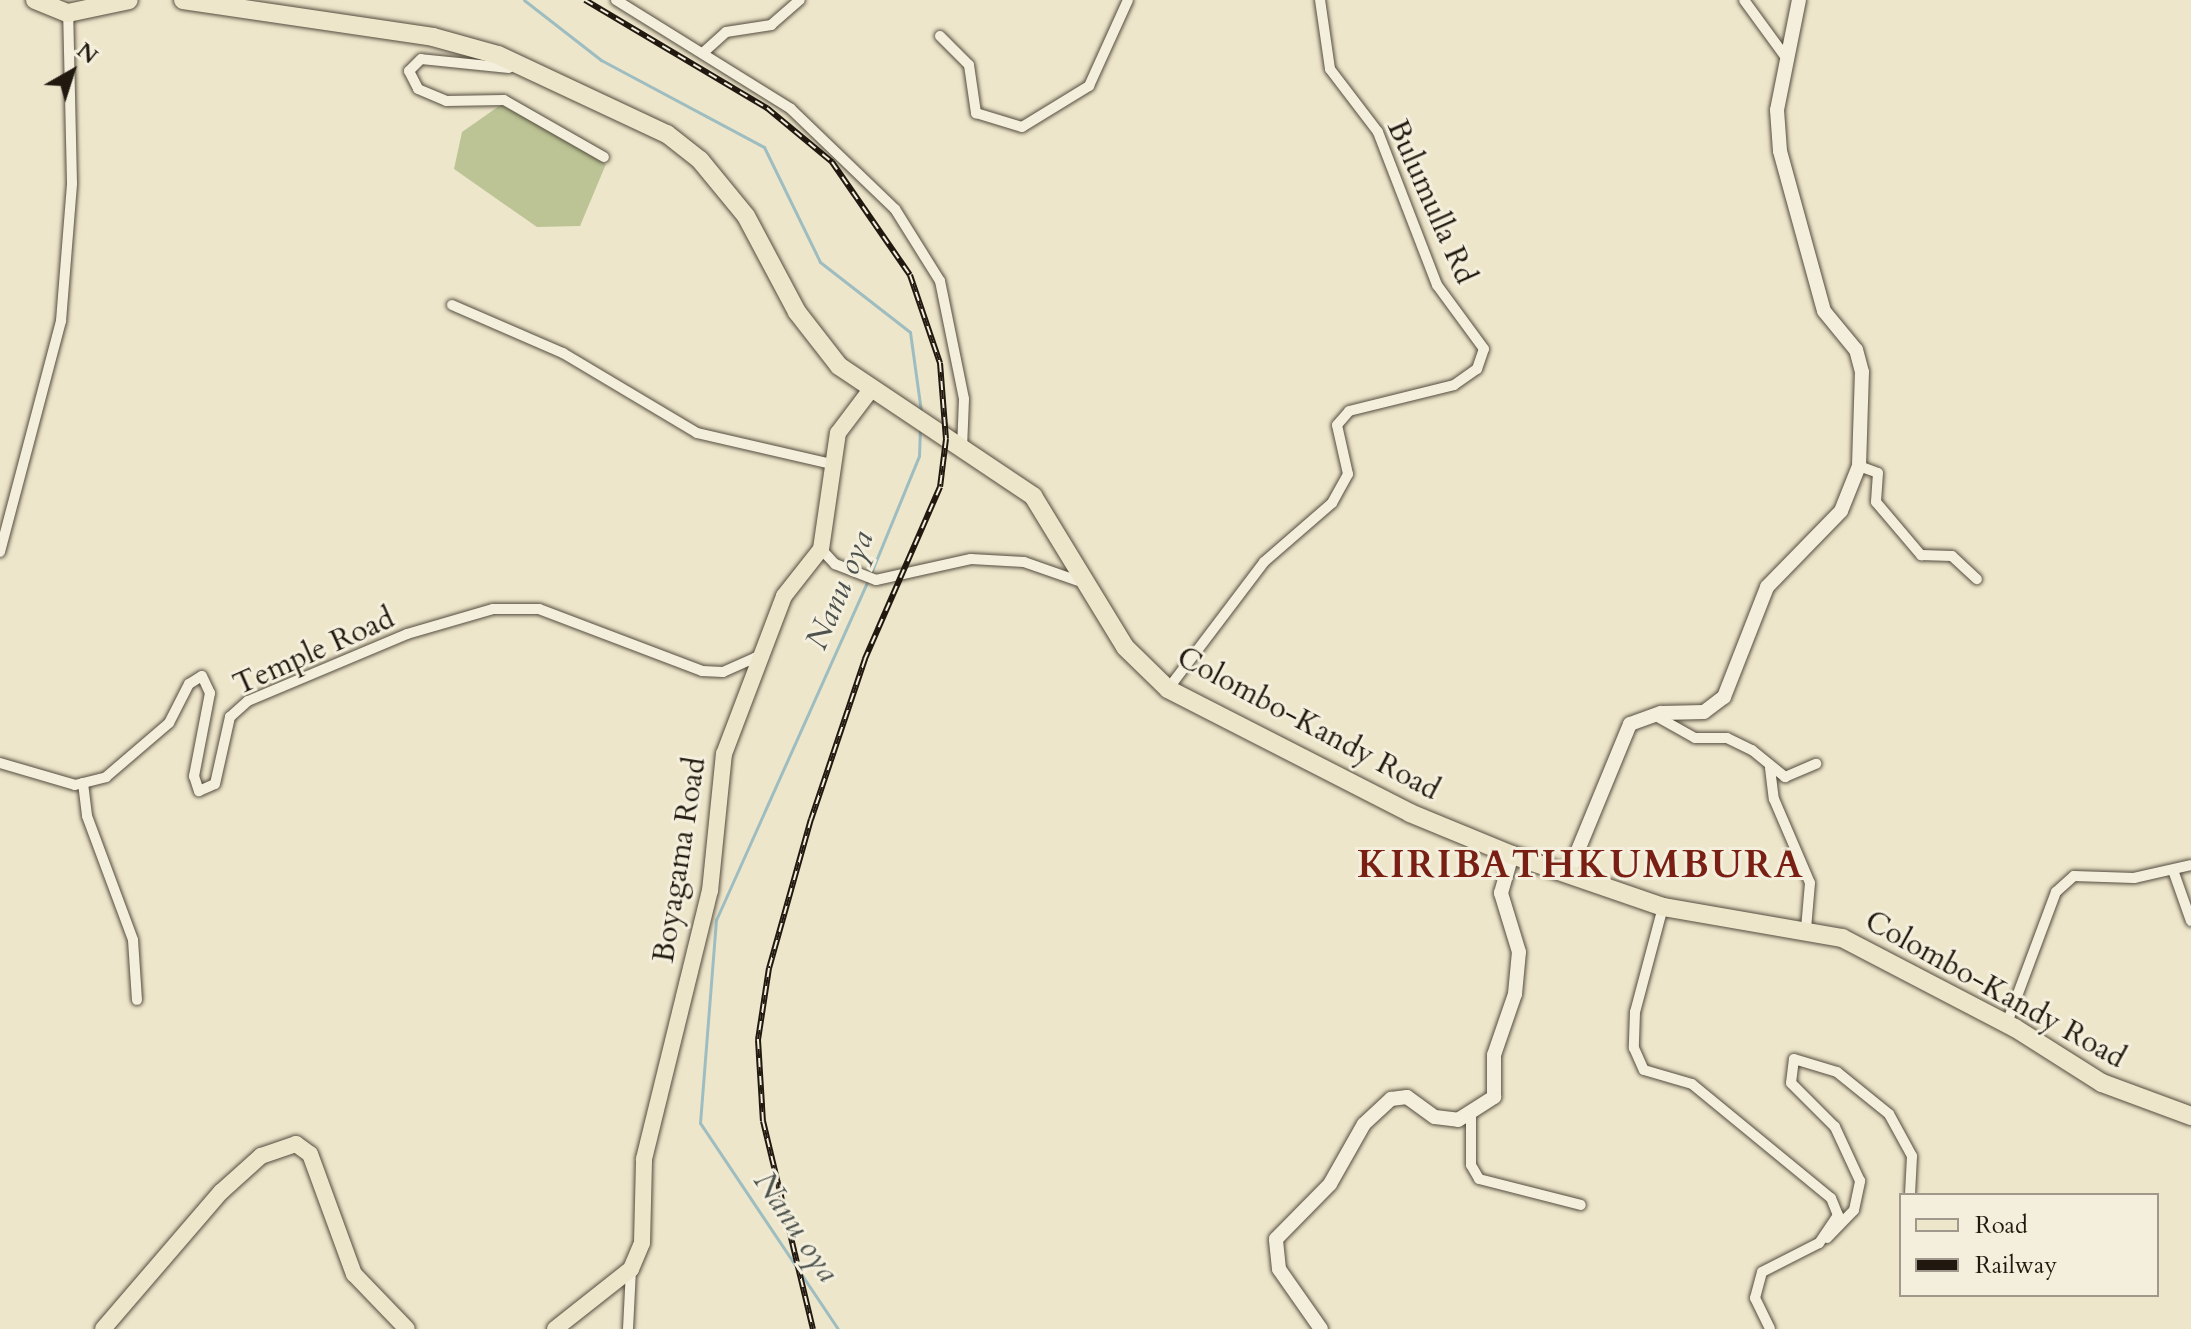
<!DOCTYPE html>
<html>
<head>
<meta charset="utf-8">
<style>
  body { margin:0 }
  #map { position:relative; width:2191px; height:1329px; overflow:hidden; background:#eee6cb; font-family:Cardo,serif }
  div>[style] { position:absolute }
  .green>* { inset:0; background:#bcc495 }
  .stream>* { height:3px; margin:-1.5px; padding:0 1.5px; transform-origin:1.5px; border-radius:1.5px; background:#9ebdc1 }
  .roads { filter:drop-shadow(0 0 2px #544c3e) drop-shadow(0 0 2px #544c3e) }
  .street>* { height:10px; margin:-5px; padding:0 5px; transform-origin:5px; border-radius:5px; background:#f4efdd }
  .secondary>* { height:14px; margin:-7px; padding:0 7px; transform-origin:7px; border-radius:7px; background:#f4efdd }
  .primary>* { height:16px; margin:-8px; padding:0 8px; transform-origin:8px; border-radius:8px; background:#eee6cb }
  .highway>* { height:18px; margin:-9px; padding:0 9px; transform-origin:9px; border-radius:9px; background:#eee6cb }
  .rail>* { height:6px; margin-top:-3px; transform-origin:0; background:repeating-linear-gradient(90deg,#f4efdd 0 9px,#21190f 0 18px); box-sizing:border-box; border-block:2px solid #21190f }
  span { translate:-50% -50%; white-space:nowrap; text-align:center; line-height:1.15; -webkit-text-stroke:6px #f4efdd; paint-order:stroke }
  .street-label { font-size:30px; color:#21190f }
  .water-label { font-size:32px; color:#4d524d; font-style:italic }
  .district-label { font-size:38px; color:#7a1f14; font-weight:700; letter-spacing:2px }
  .legend { position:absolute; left:1899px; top:1193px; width:260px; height:104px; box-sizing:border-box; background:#f4efdd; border:2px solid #a0998b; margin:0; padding:10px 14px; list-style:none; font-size:24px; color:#21190f }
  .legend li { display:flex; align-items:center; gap:16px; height:40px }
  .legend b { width:40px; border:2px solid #a0998b }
  .north { position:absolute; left:32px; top:32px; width:80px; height:80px; -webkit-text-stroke:6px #f4efdd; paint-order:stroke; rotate:39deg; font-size:22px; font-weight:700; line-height:32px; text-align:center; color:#21190f }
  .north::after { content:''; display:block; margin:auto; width:28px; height:36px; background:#21190f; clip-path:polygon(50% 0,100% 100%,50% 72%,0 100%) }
</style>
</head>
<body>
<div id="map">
  <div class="green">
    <i style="clip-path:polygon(502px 104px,606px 164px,580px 226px,537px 227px,454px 169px,462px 132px)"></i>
  </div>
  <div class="stream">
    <i style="left:524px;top:0;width:98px;rotate:37.9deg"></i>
    <i style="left:601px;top:60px;width:185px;rotate:28.1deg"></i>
    <i style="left:764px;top:147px;width:128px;rotate:64deg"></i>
    <i style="left:820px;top:262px;width:114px;rotate:37.9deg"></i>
    <i style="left:910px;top:332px;width:80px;rotate:82.1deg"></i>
    <i style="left:871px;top:573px;width:126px;rotate:-67.7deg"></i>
    <i style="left:919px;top:456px;width:26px;rotate:-88deg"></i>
    <i style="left:838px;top:1329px;width:248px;rotate:-123.8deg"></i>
    <i style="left:700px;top:1123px;width:204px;rotate:-85.5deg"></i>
    <i style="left:716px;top:920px;width:372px;rotate:-65.9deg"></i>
  </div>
  <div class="roads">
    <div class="street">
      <i style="left:616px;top:0;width:206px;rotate:31.9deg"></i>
      <i style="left:791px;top:109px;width:144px;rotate:43.9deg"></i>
      <i style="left:895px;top:209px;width:85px;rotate:58deg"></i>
      <i style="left:940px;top:281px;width:120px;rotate:78.5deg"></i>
      <i style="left:964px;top:399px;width:50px;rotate:92.3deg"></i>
      <i style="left:1744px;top:0;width:73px;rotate:53.9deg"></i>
      <i style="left:940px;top:36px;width:41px;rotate:45deg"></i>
      <i style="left:969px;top:65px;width:49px;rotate:81.7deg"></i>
      <i style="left:976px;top:113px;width:48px;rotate:16.9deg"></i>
      <i style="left:1022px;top:127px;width:79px;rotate:-31.5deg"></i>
      <i style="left:1089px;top:86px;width:94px;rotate:-65.6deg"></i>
      <i style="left:705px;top:51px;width:28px;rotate:-42deg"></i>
      <i style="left:726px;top:32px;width:46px;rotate:-8.8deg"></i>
      <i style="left:771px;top:25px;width:38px;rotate:-41deg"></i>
      <i style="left:509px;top:68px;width:88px;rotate:-174.2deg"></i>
      <i style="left:421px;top:59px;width:17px;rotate:135deg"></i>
      <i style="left:409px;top:71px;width:20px;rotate:63deg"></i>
      <i style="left:418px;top:89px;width:30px;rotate:23deg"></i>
      <i style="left:446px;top:101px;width:58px;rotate:-1deg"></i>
      <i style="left:504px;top:100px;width:115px;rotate:29.7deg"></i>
      <i style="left:452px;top:305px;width:121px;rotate:23.4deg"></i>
      <i style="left:563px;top:353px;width:156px;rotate:30.8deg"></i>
      <i style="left:697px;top:433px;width:138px;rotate:13deg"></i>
      <i style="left:1859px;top:466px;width:20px;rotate:20deg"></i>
      <i style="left:1878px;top:473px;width:29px;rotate:94deg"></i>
      <i style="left:1876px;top:502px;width:70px;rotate:49.7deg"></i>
      <i style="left:1921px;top:555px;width:31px;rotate:2deg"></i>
      <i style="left:1952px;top:556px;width:34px;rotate:43deg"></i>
      <i style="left:821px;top:549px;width:21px;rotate:47deg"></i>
      <i style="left:835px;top:564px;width:44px;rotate:21.3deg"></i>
      <i style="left:876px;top:580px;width:97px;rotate:-12.5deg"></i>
      <i style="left:971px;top:559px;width:53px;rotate:3.2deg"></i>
      <i style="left:1024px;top:562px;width:64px;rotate:19.3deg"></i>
      <i style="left:0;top:552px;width:239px;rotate:-75.2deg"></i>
      <i style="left:61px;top:321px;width:138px;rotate:-85.4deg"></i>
      <i style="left:72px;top:183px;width:170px;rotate:-91.3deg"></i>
      <i style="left:1168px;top:689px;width:159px;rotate:-52.9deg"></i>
      <i style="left:1264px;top:562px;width:90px;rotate:-40.9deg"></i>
      <i style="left:1332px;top:503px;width:33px;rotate:-61deg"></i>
      <i style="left:1348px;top:474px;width:50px;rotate:-102.7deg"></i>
      <i style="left:1337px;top:425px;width:18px;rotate:-49deg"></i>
      <i style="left:1349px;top:411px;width:108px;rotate:-13.9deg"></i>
      <i style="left:1454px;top:385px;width:28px;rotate:-35deg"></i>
      <i style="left:1477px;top:369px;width:21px;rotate:-71deg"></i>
      <i style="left:1484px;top:349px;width:79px;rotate:-126.3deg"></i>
      <i style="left:1437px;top:285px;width:164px;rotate:-111.1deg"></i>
      <i style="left:1378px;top:132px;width:79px;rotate:-127.3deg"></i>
      <i style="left:1330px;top:69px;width:70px;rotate:-98.2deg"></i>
      <i style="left:1654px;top:715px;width:47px;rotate:29.3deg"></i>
      <i style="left:1695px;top:738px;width:32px"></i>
      <i style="left:1727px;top:738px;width:28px;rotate:26deg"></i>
      <i style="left:1752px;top:750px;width:43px;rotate:39.3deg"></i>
      <i style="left:1785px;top:777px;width:34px;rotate:-23deg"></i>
      <i style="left:0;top:763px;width:78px;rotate:16.3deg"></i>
      <i style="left:75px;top:785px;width:32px;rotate:-14deg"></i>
      <i style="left:106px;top:777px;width:83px;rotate:-40.6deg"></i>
      <i style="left:169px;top:723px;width:44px;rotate:-62.9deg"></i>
      <i style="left:189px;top:684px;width:15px;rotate:-32deg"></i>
      <i style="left:202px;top:676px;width:19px;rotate:65deg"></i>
      <i style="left:210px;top:693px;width:85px;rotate:100.9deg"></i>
      <i style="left:194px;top:776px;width:16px;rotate:72deg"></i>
      <i style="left:199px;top:791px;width:17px;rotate:-24deg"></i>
      <i style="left:215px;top:784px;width:69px;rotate:-77.4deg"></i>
      <i style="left:230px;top:717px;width:24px;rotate:-42deg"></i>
      <i style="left:248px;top:701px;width:173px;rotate:-22.8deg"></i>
      <i style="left:407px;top:634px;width:90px;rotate:-16.2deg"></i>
      <i style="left:493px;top:609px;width:46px"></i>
      <i style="left:539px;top:609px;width:174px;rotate:20.8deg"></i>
      <i style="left:702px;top:671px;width:21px;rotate:3deg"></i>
      <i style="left:723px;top:672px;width:39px;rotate:-24deg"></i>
      <i style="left:1770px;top:768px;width:31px;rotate:83deg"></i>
      <i style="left:1774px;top:799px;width:91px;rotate:66.8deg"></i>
      <i style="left:1810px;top:883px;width:46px;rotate:95deg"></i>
      <i style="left:83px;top:783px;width:33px;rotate:83deg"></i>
      <i style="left:87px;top:816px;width:132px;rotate:69.6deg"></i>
      <i style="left:133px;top:940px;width:60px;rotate:86.2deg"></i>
      <i style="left:2174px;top:873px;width:51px;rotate:70.5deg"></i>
      <i style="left:1663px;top:907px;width:109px;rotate:104.9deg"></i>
      <i style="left:1635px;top:1012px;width:36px;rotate:92deg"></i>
      <i style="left:1634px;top:1048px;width:24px;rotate:66deg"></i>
      <i style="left:1644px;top:1070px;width:50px;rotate:16.3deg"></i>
      <i style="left:1692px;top:1084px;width:180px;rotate:39.4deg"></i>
      <i style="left:1831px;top:1198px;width:18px;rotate:68deg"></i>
      <i style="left:1838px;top:1215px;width:34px;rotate:124deg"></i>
      <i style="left:1819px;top:1243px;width:64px;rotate:153deg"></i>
      <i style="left:1762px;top:1272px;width:27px;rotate:105deg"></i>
      <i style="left:1755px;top:1298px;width:34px;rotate:64deg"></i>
      <i style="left:2007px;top:1023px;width:140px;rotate:-69.5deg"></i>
      <i style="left:2056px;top:892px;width:24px;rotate:-42deg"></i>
      <i style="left:2074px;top:876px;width:60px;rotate:1.9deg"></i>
      <i style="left:2134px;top:878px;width:58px;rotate:-12.8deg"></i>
      <i style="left:1471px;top:1117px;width:48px;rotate:90deg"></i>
      <i style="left:1471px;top:1165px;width:16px;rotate:60deg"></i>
      <i style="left:1479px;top:1179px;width:105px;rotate:14.3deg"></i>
      <i style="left:1827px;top:1238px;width:39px;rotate:-46deg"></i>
      <i style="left:1854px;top:1210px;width:30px;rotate:-78deg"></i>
      <i style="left:1860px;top:1181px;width:60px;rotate:-114.8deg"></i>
      <i style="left:1835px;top:1127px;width:62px;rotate:-135deg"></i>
      <i style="left:1791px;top:1083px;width:24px;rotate:-83deg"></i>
      <i style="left:1794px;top:1059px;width:45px;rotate:16.8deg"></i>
      <i style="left:1837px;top:1072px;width:67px;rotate:38.9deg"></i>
      <i style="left:1889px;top:1114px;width:48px;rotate:61.3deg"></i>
      <i style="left:1912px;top:1156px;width:37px;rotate:93deg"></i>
      <i style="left:628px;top:1329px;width:60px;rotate:-87.1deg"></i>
    </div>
    <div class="secondary">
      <i style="left:1569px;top:872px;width:160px;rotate:-67.6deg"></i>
      <i style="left:1630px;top:724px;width:33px;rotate:-20deg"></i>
      <i style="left:1661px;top:713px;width:43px;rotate:-1.3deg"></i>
      <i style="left:1704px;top:712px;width:25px;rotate:-37deg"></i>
      <i style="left:1724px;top:697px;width:118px;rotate:-68.6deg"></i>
      <i style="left:1767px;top:587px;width:106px;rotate:-45.8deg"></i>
      <i style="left:1841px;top:511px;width:48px;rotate:-68.2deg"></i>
      <i style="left:1859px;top:466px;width:94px;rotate:-88.2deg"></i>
      <i style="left:1862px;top:372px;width:23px;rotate:-105deg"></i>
      <i style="left:1856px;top:350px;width:50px;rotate:-129.4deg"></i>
      <i style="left:1824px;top:311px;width:166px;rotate:-105.4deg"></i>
      <i style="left:1780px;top:151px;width:41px;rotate:-94.2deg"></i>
      <i style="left:1777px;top:110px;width:112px;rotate:-78.7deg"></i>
      <i style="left:1321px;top:1329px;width:73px;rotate:-125deg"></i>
      <i style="left:1279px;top:1269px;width:30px;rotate:-96deg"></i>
      <i style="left:1276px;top:1239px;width:77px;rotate:-45.5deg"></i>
      <i style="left:1330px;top:1184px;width:69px;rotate:-60.5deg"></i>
      <i style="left:1364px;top:1124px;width:37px;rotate:-43deg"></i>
      <i style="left:1391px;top:1099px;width:16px;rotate:-7deg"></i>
      <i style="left:1407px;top:1097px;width:34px;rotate:36deg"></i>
      <i style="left:1435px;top:1117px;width:23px;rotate:7deg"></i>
      <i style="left:1458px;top:1120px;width:43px;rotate:-32.6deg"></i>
      <i style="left:1494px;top:1097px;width:42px;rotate:-90deg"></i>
      <i style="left:1494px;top:1055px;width:65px;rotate:-71deg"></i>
      <i style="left:1515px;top:994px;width:42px;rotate:-84.6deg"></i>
      <i style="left:1519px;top:952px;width:62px;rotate:-107deg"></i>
      <i style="left:1501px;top:893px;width:40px;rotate:-74deg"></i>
    </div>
    <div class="primary">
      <i style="left:103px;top:1329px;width:181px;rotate:-49.3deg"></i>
      <i style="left:221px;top:1192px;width:54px;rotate:-42deg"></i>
      <i style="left:261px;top:1156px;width:37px;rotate:-19deg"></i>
      <i style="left:296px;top:1144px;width:17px;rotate:36deg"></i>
      <i style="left:310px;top:1154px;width:128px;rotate:69.9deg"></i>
      <i style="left:354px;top:1274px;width:76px;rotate:46.1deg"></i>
      <i style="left:555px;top:1329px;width:97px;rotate:-38.3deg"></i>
      <i style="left:631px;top:1269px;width:28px;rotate:-67deg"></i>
      <i style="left:642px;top:1243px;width:84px;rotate:-88.6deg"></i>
      <i style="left:644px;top:1159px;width:276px;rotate:-76.2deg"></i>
      <i style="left:710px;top:891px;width:138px;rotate:-84.2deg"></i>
      <i style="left:724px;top:754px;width:169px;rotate:-69.2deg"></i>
      <i style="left:784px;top:596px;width:60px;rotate:-51.8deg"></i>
      <i style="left:821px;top:549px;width:117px;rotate:-81.7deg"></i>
      <i style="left:838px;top:433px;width:51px;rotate:-52.9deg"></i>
    </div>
    <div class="highway">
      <i style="left:35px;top:0;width:35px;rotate:22deg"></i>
      <i style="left:68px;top:13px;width:62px;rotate:-12deg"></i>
      <i style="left:183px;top:0;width:253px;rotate:8.4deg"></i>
      <i style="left:433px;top:37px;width:67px;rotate:15.5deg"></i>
      <i style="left:498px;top:55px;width:187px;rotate:25.1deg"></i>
      <i style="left:667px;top:134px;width:42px;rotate:38.2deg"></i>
      <i style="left:700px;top:160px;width:72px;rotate:50.6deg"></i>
      <i style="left:746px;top:216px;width:109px;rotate:62deg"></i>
      <i style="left:797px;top:312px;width:68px;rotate:52.1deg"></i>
      <i style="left:839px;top:366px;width:234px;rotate:33.8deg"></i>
      <i style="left:1033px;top:496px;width:177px;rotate:58.6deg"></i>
      <i style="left:1125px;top:647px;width:60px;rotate:44.3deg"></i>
      <i style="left:1168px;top:689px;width:272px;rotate:27.1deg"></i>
      <i style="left:1410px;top:813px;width:110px;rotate:22.4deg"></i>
      <i style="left:1512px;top:855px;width:160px;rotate:19deg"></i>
      <i style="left:1663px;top:907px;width:182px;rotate:9.8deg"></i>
      <i style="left:1842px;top:938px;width:195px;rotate:27.5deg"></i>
      <i style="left:2015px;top:1028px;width:103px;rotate:32.3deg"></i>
      <i style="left:2102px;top:1083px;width:95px;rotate:20.3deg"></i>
    </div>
  </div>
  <div class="rail">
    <i style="left:585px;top:0;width:212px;rotate:30.7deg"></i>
    <i style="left:767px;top:108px;width:85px;rotate:39.7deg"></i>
    <i style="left:832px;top:162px;width:137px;rotate:55.4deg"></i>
    <i style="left:910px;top:275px;width:93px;rotate:71.2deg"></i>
    <i style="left:940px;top:363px;width:76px;rotate:85.5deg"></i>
    <i style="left:946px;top:439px;width:48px;rotate:97.1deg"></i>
    <i style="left:940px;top:487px;width:188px;rotate:113.6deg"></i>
    <i style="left:865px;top:659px;width:169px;rotate:108.6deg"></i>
    <i style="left:811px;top:819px;width:155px;rotate:105.7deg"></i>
    <i style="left:769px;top:968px;width:73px;rotate:98.7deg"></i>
    <i style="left:758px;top:1040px;width:81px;rotate:86.5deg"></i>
    <i style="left:763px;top:1121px;width:214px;rotate:76.5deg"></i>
  </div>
  <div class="street-label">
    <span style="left:1431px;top:202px;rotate:66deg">Bulumulla Rd</span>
    <span style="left:314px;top:652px;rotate:-24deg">Temple Road</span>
    <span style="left:1308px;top:724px;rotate:28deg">Colombo-Kandy Road</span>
    <span style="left:680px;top:860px;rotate:-81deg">Boyagama Road</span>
    <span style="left:1995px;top:990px;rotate:29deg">Colombo-Kandy Road</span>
  </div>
  <div class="water-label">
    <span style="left:840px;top:590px;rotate:-67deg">Nanu oya</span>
    <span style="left:796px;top:1227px;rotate:56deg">Nanu oya</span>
  </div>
  <div class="district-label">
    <span style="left:1581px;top:866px">KIRIBATHKUMBURA</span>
  </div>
  <ul class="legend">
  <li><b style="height:10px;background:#eee6cb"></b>Road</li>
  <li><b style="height:10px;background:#21190f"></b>Railway</li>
  </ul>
  <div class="north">N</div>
</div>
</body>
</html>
